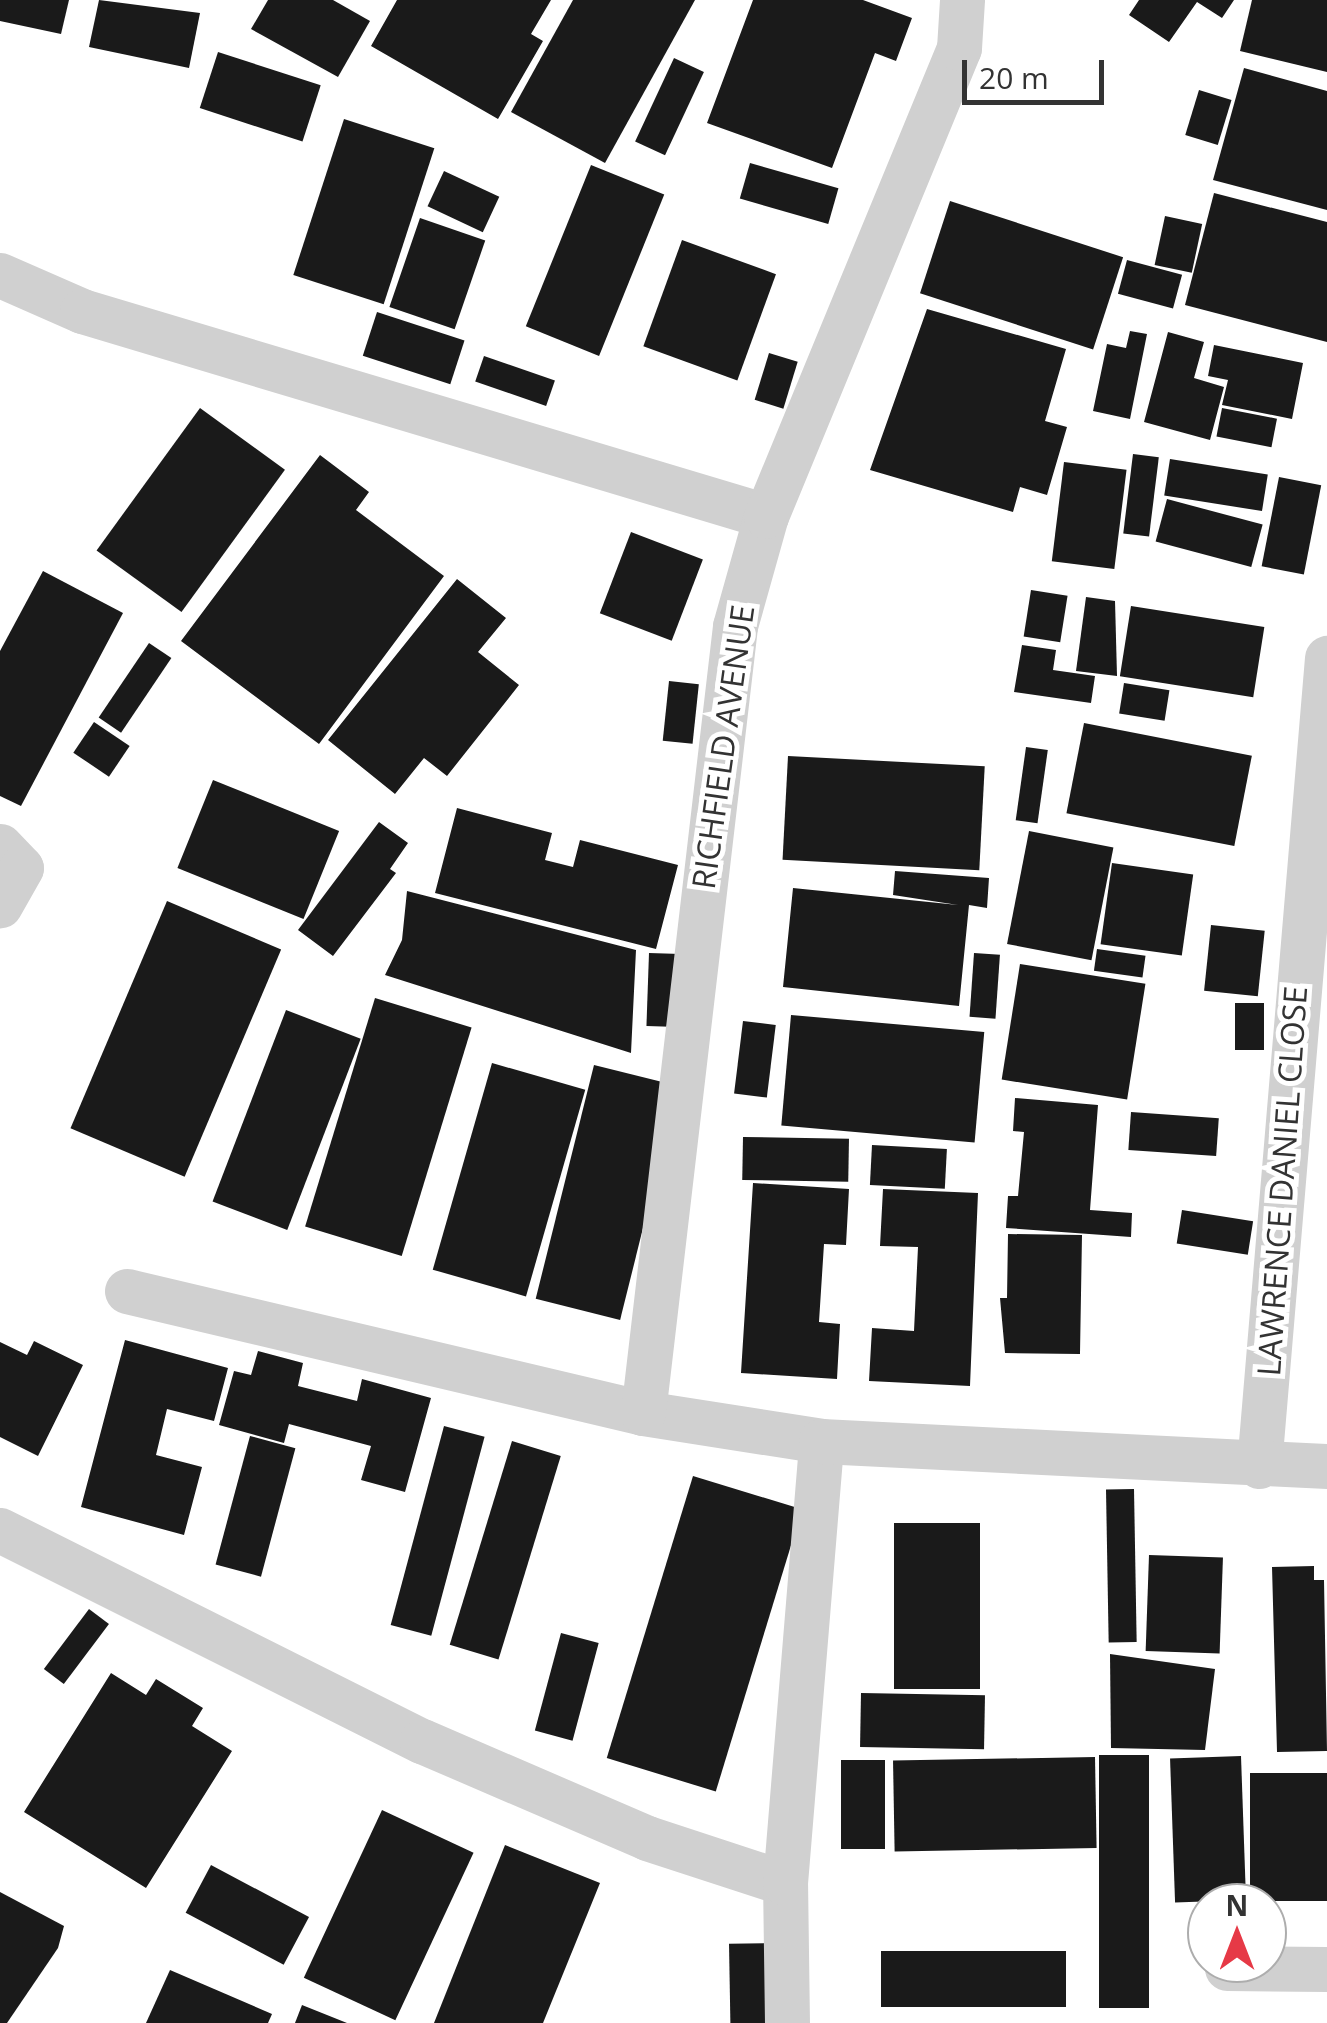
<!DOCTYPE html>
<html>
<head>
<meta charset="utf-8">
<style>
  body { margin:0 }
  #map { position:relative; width:1327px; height:2023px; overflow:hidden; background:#fff; font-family:"Open Sans",sans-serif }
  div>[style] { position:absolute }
  .building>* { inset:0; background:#1a1a1a; transform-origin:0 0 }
  .minor>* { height:45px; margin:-22.5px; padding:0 22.5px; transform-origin:22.5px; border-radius:22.5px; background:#d0d0d0 }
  span { translate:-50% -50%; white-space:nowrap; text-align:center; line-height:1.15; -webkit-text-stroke:10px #fff; paint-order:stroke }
  .street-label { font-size:32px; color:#333 }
  .north { position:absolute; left:1187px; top:1883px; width:100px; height:100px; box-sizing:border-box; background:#fff; border:2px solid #adadad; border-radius:50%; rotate:0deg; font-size:28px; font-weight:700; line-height:40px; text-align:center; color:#333 }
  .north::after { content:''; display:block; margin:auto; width:35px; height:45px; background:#e63946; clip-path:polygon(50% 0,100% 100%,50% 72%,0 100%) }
  .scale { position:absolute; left:962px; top:60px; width:142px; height:45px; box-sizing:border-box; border:5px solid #333; border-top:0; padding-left:12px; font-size:30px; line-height:35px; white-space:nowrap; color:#333; -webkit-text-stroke:8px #fff; paint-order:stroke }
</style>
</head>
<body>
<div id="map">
  <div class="building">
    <i style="clip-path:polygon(0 0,69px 0,61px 34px,0 21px)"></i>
    <i style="clip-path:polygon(99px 0,200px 13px,189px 68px,89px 47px)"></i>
    <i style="clip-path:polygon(268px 0,333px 0,370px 21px,338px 77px,251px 29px)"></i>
    <i style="clip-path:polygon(397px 0,551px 0,531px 34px,543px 41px,498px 119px,371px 46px)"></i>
    <i style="clip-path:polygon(573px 0,695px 0,605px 163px,511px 112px)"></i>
    <i style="clip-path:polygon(753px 0,863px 0,912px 18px,896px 61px,875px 53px,832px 168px,707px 123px)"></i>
    <i style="clip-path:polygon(1139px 0,1234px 0,1222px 18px,1197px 2px,1169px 42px,1129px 15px)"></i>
    <i style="clip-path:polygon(1252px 0,1327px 0,1327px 72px,1240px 51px)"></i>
    <i style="left:218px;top:52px;width:108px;height:59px;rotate:18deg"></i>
    <i style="left:674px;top:58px;width:33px;height:92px;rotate:25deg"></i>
    <i style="clip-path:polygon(1244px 68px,1327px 91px,1327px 210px,1213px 180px)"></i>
    <i style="left:1199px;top:90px;width:34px;height:47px;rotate:17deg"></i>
    <i style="left:344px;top:119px;width:95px;height:164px;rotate:18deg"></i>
    <i style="left:750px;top:163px;width:92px;height:37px;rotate:16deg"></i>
    <i style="left:591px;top:165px;width:79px;height:174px;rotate:22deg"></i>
    <i style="left:444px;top:171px;width:61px;height:39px;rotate:25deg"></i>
    <i style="clip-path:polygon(1214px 193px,1327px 222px,1327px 342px,1185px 305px)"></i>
    <i style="left:950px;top:201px;width:182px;height:97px;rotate:18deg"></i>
    <i style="left:1165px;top:216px;width:38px;height:50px;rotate:12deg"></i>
    <i style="left:420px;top:218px;width:69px;height:94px;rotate:19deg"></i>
    <i style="left:682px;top:240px;width:100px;height:113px;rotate:20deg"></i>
    <i style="left:1127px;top:260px;width:57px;height:35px;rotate:15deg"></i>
    <i style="clip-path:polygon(927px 309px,1066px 349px,1045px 421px,1067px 427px,1047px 495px,1020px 487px,1013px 512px,870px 470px)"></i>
    <i style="left:377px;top:312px;width:92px;height:46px;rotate:18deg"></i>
    <i style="clip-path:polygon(1130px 331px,1147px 334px,1130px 419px,1093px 411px,1107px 344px,1126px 348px)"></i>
    <i style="clip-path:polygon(1168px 332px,1204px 342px,1194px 378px,1224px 387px,1210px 440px,1144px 422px)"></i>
    <i style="clip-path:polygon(1214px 345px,1303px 363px,1292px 419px,1222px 405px,1228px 380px,1208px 376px)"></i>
    <i style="left:769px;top:353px;width:30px;height:49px;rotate:17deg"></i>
    <i style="left:484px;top:356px;width:75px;height:27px;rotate:19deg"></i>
    <i style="left:200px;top:408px;width:105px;height:176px;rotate:36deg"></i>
    <i style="left:1222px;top:408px;width:56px;height:29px;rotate:11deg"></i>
    <i style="left:1133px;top:454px;width:26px;height:80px;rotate:7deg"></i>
    <i style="clip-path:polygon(320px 455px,369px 492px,356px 510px,444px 576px,319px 744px,181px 641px)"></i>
    <i style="left:1170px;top:459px;width:99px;height:37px;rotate:9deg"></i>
    <i style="left:1064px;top:462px;width:63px;height:100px;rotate:7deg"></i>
    <i style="left:1279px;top:477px;width:43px;height:91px;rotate:11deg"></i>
    <i style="left:1167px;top:499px;width:99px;height:44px;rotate:15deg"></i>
    <i style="left:631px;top:532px;width:77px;height:87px;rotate:21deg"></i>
    <i style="clip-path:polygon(43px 571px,123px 613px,21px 806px,0 796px,0 651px)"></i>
    <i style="clip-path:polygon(457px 579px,506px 618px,478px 652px,519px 685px,447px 776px,424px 758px,395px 794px,328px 740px)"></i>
    <i style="left:1031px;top:590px;width:37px;height:47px;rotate:9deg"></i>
    <i style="clip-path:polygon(1086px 597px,1115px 601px,1117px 676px,1076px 671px)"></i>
    <i style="left:1131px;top:606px;width:135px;height:71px;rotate:9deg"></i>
    <i style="left:149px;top:643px;width:27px;height:90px;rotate:34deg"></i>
    <i style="clip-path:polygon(1022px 645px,1056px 650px,1053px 670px,1095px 676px,1091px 703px,1014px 692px)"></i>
    <i style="left:669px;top:681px;width:30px;height:60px;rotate:6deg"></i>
    <i style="left:1124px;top:683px;width:46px;height:31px;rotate:9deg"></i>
    <i style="left:94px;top:722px;width:43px;height:37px;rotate:34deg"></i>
    <i style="left:1084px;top:723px;width:171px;height:92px;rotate:11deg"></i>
    <i style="left:1026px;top:747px;width:22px;height:74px;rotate:8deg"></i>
    <i style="left:788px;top:756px;width:197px;height:104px;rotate:3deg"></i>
    <i style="left:213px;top:780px;width:136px;height:95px;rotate:22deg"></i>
    <i style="clip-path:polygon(457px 808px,552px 833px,545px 860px,573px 867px,580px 840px,678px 865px,656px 949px,435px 893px)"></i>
    <i style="clip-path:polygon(379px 822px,408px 843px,390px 869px,396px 873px,333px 956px,298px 930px)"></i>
    <i style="left:1029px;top:831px;width:86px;height:115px;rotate:11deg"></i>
    <i style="left:1112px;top:863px;width:82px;height:82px;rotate:8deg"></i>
    <i style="clip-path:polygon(895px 871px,989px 878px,987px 908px,969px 905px,959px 1006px,783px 987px,793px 888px,958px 905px,893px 895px)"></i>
    <i style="clip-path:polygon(407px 891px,636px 950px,631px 1053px,385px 975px,402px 940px)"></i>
    <i style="left:167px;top:901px;width:124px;height:247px;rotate:23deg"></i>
    <i style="left:1211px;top:925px;width:54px;height:66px;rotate:6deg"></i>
    <i style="left:1097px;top:949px;width:49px;height:22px;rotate:8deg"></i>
    <i style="left:649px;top:953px;width:32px;height:73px;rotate:2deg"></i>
    <i style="left:974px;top:953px;width:26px;height:64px;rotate:4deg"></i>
    <i style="left:1020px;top:964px;width:127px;height:117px;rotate:9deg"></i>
    <i style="left:375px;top:998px;width:101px;height:239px;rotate:17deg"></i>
    <i style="left:1235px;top:1003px;width:29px;height:47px"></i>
    <i style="left:286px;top:1010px;width:80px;height:205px;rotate:21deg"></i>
    <i style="left:791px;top:1015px;width:194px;height:111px;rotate:5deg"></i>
    <i style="left:743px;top:1021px;width:33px;height:73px;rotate:7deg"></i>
    <i style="left:492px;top:1063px;width:97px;height:215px;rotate:16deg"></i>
    <i style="left:594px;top:1065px;width:87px;height:241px;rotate:14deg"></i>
    <i style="clip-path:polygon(1015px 1098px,1098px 1105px,1090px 1210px,1132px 1213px,1131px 1237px,1006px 1228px,1008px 1196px,1018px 1196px,1024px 1132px,1013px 1131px)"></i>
    <i style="left:1131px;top:1112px;width:88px;height:38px;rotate:4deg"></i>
    <i style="left:743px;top:1137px;width:106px;height:43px;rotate:1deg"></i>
    <i style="left:872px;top:1145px;width:75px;height:40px;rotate:3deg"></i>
    <i style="clip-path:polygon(753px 1183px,849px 1189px,846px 1245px,824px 1244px,819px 1322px,840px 1324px,837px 1379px,741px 1373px)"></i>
    <i style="clip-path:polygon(883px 1189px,978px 1193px,970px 1386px,869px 1381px,872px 1328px,914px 1331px,918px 1247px,880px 1246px)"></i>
    <i style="left:1182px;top:1210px;width:72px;height:34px;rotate:9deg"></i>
    <i style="clip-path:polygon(1008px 1234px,1082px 1235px,1080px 1354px,1005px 1353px,1000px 1298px,1007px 1298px)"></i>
    <i style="clip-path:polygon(125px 1340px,228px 1368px,214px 1421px,167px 1409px,156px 1455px,202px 1467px,184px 1535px,81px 1507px)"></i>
    <i style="clip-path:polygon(34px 1341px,83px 1365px,38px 1456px,0 1437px,0 1342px,27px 1355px)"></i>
    <i style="clip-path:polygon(258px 1351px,303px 1363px,298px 1386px,357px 1401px,362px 1379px,431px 1398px,405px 1492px,361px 1480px,371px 1446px,289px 1424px,284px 1443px,219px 1425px,234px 1371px,251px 1375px)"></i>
    <i style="left:444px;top:1426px;width:42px;height:206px;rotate:15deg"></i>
    <i style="left:250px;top:1436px;width:47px;height:133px;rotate:15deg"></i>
    <i style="left:512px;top:1441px;width:51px;height:213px;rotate:17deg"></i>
    <i style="left:693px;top:1476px;width:114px;height:295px;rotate:17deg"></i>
    <i style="left:1134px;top:1489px;width:153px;height:28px;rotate:89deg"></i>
    <i style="left:894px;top:1523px;width:86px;height:166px"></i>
    <i style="left:1149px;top:1555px;width:74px;height:96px;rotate:2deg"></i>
    <i style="clip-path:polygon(1314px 1566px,1314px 1580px,1324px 1580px,1327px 1751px,1277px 1752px,1272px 1567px)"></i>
    <i style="left:89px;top:1609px;width:25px;height:75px;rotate:37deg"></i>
    <i style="left:561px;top:1633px;width:39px;height:101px;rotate:15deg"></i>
    <i style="clip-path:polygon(1110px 1654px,1215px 1669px,1205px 1750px,1111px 1748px)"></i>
    <i style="clip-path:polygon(111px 1673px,146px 1695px,156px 1679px,203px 1708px,192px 1726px,232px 1751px,146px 1888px,24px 1812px)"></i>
    <i style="left:861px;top:1693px;width:124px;height:54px;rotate:1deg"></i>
    <i style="left:1099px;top:1755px;width:50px;height:253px"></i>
    <i style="left:1241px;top:1756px;width:144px;height:71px;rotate:88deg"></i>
    <i style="left:1095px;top:1757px;width:91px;height:202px;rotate:89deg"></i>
    <i style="left:841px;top:1760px;width:44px;height:89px"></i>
    <i style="left:1327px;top:1773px;width:128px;height:77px;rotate:90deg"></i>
    <i style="left:382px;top:1810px;width:101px;height:185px;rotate:25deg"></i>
    <i style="clip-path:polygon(505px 1845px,600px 1883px,543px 2023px,434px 2023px)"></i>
    <i style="left:211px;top:1865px;width:111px;height:54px;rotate:28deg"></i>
    <i style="clip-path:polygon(0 1892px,64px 1926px,58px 1948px,7px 2023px,0 2023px)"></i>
    <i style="left:773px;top:1943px;width:80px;height:44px;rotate:89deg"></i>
    <i style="left:881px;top:1951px;width:185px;height:56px"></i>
    <i style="clip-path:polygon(170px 1970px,272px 2014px,268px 2023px,146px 2023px)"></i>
    <i style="clip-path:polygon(302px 2005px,347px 2023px,295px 2023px)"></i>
  </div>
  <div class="minor">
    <i style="left:0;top:275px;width:90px;rotate:23.7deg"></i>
    <i style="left:82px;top:311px;width:714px;rotate:16.68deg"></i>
    <i style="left:0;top:846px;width:30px;rotate:46deg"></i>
    <i style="left:21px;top:868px;width:43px;rotate:119.6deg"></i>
    <i style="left:127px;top:1291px;width:530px;rotate:13.3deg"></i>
    <i style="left:643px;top:1413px;width:180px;rotate:8.9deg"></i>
    <i style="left:643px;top:1413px;width:792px;rotate:-83.33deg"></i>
    <i style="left:735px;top:626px;width:114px;rotate:-74.3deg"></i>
    <i style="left:766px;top:516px;width:506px;rotate:-67.59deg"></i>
    <i style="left:959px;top:48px;width:48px;rotate:-86.4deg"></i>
    <i style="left:1259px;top:1466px;width:811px;rotate:-85.19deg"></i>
    <i style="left:0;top:1530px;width:472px;rotate:26.6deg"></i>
    <i style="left:422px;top:1741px;width:245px;rotate:23.3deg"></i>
    <i style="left:647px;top:1838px;width:145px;rotate:18.1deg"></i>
    <i style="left:1227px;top:1968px;width:100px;rotate:0.6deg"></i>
    <i style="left:787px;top:2023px;width:140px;rotate:-90.8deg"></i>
    <i style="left:785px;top:1883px;width:443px;rotate:-85.3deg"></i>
    <i style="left:821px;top:1441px;width:507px;rotate:2.83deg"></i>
  </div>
  <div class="street-label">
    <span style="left:723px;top:747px;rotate:-82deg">RICHFIELD AVENUE</span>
    <span style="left:1282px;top:1181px;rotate:-86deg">LAWRENCE DANIEL CLOSE</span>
  </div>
  <div class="north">N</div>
  <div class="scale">20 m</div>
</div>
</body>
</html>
